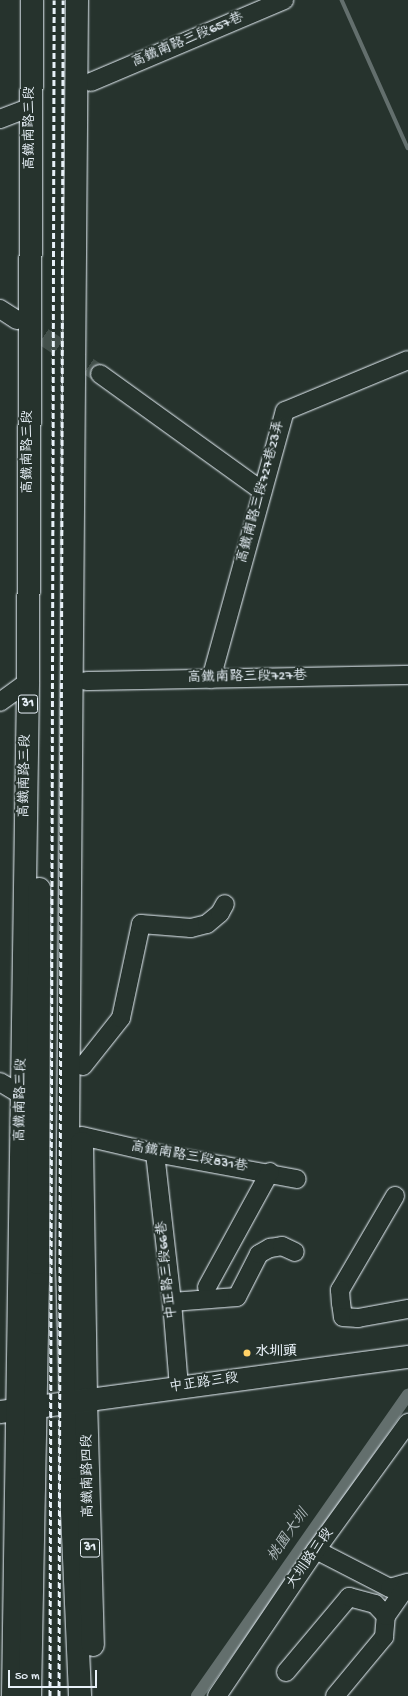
<!DOCTYPE html>
<html>
<head>
<meta charset="utf-8">
<style>
  body { margin:0 }
  #map { position:relative; width:408px; height:1696px; overflow:hidden; background:#26332d; font-family:"Gochi Hand","LXGW WenKai TC",sans-serif }
  div>[style] { position:absolute }
  .stream>* { height:3.5px; margin:-1.75px; padding:0 1.75px; transform-origin:1.75px; border-radius:1.75px; background:#636f6d }
  .canal>* { height:12px; margin:-6px; padding:0 6px; transform-origin:6px; border-radius:6px; background:#636f6d }
  .minor-tunnel>* { height:18px; margin-top:-9px; transform-origin:0; background:repeating-linear-gradient(90deg,#43504b 0 18px,transparent 0 27px) }
  .roads { filter:drop-shadow(0 0 1px #e8f1f8) drop-shadow(0 0 1px #e8f1f8) }
  .minor>* { height:18px; margin:-9px; padding:0 9px; transform-origin:9px; border-radius:9px; background:#26332d }
  .major>* { height:22px; margin:-11px; padding:0 11px; transform-origin:11px; border-radius:11px; background:#26332d }
  .rail>* { height:3px; margin-top:-1.5px; transform-origin:0; background:repeating-linear-gradient(90deg,#e8f1f8 0 6px,transparent 0 9px) }
  .dots>* { width:11px; height:11px; translate:-50% -50%; box-sizing:border-box; border:2px solid #26332d; border-radius:50% }
  span { translate:-50% -50%; white-space:nowrap; text-align:center; line-height:1.15; -webkit-text-stroke:4px #26332d; paint-order:stroke }
  .shield-label span { padding:1px 3px; background:#26332d; border:1px solid; border-radius:3px; -webkit-text-stroke-width:0 }
  .shield-label { font-size:13px; color:#e8f1f8; font-weight:700 }
  .street-label { font-size:14px; color:#e8f1f8 }
  .poi-label { font-size:14px; color:#e8f1f8; font-weight:700 }
  .left { translate:0 -50%; text-align:left }
  .water-label { font-size:15px; color:#b3bdc0; font-style:italic }
  .scale { position:absolute; left:8px; top:1670px; width:89px; height:18px; box-sizing:border-box; border:2px solid #e8f1f8; border-top:0; padding-left:5px; font-size:12px; line-height:14px; white-space:nowrap; color:#e8f1f8; -webkit-text-stroke:3px #26332d; paint-order:stroke }
</style>
</head>
<body>
<div id="map">
  <div class="stream">
    <i style="left:342px;top:0;width:162px;rotate:66deg"></i>
  </div>
  <div class="canal">
    <i style="left:197px;top:1696px;width:368px;rotate:-55deg"></i>
  </div>
  <div class="minor-tunnel">
    <i style="left:21px;top:322px;width:95px;rotate:33.4deg"></i>
  </div>
  <div class="roads">
    <div class="minor">
      <i style="left:91px;top:82px;width:210px;rotate:-23deg"></i>
      <i style="left:0;top:119px;width:33px;rotate:-21deg"></i>
      <i style="left:0;top:309px;width:20px;rotate:33deg"></i>
      <i style="left:100px;top:374px;width:200px;rotate:35.8deg"></i>
      <i style="left:211px;top:679px;width:278px;rotate:-74.6deg"></i>
      <i style="left:285px;top:411px;width:133px;rotate:-22.5deg"></i>
      <i style="left:86px;top:681px;width:322px;rotate:-1.1deg"></i>
      <i style="left:0;top:702px;width:34px;rotate:-36deg"></i>
      <i style="left:83px;top:1066px;width:61px;rotate:-51.6deg"></i>
      <i style="left:121px;top:1018px;width:96px;rotate:-78deg"></i>
      <i style="left:141px;top:924px;width:50px;rotate:4.6deg"></i>
      <i style="left:191px;top:928px;width:16px;rotate:-14deg"></i>
      <i style="left:207px;top:924px;width:17px;rotate:-40deg"></i>
      <i style="left:220px;top:913px;width:10px;rotate:-61deg"></i>
      <i style="left:0;top:1082px;width:26px;rotate:31deg"></i>
      <i style="left:82px;top:1136px;width:75px;rotate:13.1deg"></i>
      <i style="left:155px;top:1153px;width:144px;rotate:10.4deg"></i>
      <i style="left:155px;top:1153px;width:150px;rotate:83.5deg"></i>
      <i style="left:172px;top:1302px;width:86px;rotate:85.3deg"></i>
      <i style="left:395px;top:1196px;width:109px;rotate:120.3deg"></i>
      <i style="left:340px;top:1290px;width:13px;rotate:86deg"></i>
      <i style="left:341px;top:1303px;width:14px;rotate:82deg"></i>
      <i style="left:343px;top:1317px;width:15px;rotate:4deg"></i>
      <i style="left:358px;top:1318px;width:51px;rotate:-10.2deg"></i>
      <i style="left:207px;top:1287px;width:131px;rotate:-61.3deg"></i>
      <i style="left:172px;top:1302px;width:65px;rotate:-4.4deg"></i>
      <i style="left:237px;top:1297px;width:48px;rotate:-62.9deg"></i>
      <i style="left:259px;top:1254px;width:13px;rotate:-29deg"></i>
      <i style="left:270px;top:1248px;width:12px;rotate:-9deg"></i>
      <i style="left:282px;top:1246px;width:14px;rotate:25deg"></i>
      <i style="left:316px;top:1550px;width:83px;rotate:27.2deg"></i>
      <i style="left:390px;top:1588px;width:19px;rotate:-16deg"></i>
      <i style="left:286px;top:1672px;width:98px;rotate:-50deg"></i>
      <i style="left:349px;top:1597px;width:27px;rotate:15deg"></i>
      <i style="left:375px;top:1604px;width:16px;rotate:47deg"></i>
      <i style="left:217px;top:1696px;width:176px;rotate:-55.9deg"></i>
      <i style="left:316px;top:1550px;width:157px;rotate:-54.1deg"></i>
      <i style="left:335px;top:1696px;width:77px;rotate:-50.3deg"></i>
      <i style="left:384px;top:1637px;width:21px;rotate:-85deg"></i>
      <i style="left:386px;top:1616px;width:38px;rotate:-55deg"></i>
    </div>
    <div class="major">
      <i style="left:77px;top:0;width:1267px;rotate:90.45deg"></i>
      <i style="left:67px;top:1267px;width:135px;rotate:88.3deg"></i>
      <i style="left:71px;top:1402px;width:87px;rotate:90deg"></i>
      <i style="left:71px;top:1489px;width:207px;rotate:87.5deg"></i>
      <i style="left:82px;top:1143px;width:256px;rotate:89.1deg"></i>
      <i style="left:86px;top:1399px;width:246px;rotate:88.4deg"></i>
      <i style="left:0;top:1412px;width:412px;rotate:-7.7deg"></i>
      <i style="left:13px;top:1696px;width:1014px;rotate:-89.15deg"></i>
      <i style="left:28px;top:682px;width:682px;rotate:-89.66deg"></i>
      <i style="left:30px;top:1696px;width:433px;rotate:-88.9deg"></i>
      <i style="left:38px;top:1263px;width:374px;rotate:-89.8deg"></i>
    </div>
  </div>
  <div class="rail">
    <i style="left:50px;top:1696px;width:1696px;rotate:-89.86deg"></i>
    <i style="left:59px;top:1696px;width:1696px;rotate:-89.86deg"></i>
  </div>
  <div class="dots">
    <i style="left:247px;top:1353px;background:#ffd166"></i>
  </div>
  <div class="shield-label">
    <span style="left:28px;top:704px">31</span>
    <span style="left:90px;top:1548px">31</span>
  </div>
  <div class="street-label">
    <span style="left:188px;top:41px;rotate:-23deg">高鐵南路三段657巷</span>
    <span style="left:31px;top:128px;rotate:-90deg">高鐵南路三段</span>
    <span style="left:29px;top:452px;rotate:-90deg">高鐵南路三段</span>
    <span style="left:262px;top:492px;rotate:-75deg">高鐵南路三段727巷23弄</span>
    <span style="left:247px;top:678px;rotate:-1deg">高鐵南路三段727巷</span>
    <span style="left:26px;top:776px;rotate:-89deg">高鐵南路三段</span>
    <span style="left:22px;top:1100px;rotate:-89deg">高鐵南路三段</span>
    <span style="left:189px;top:1158px;rotate:10deg">高鐵南路三段831巷</span>
    <span style="left:168px;top:1270px;rotate:-96deg">中正路三段66巷</span>
    <span style="left:204px;top:1384px;rotate:-8deg">中正路三段</span>
    <span style="left:89px;top:1476px;rotate:-91deg">高鐵南路四段</span>
    <span style="left:311px;top:1559px;rotate:-55deg">大圳路三段</span>
  </div>
  <div class="poi-label">
    <span class="left" style="left:255px;top:1353px">水圳頭</span>
  </div>
  <div class="water-label">
    <span style="left:289px;top:1536px;rotate:-55deg">桃園大圳</span>
  </div>
  <div class="scale">50 m</div>
</div>
</body>
</html>
